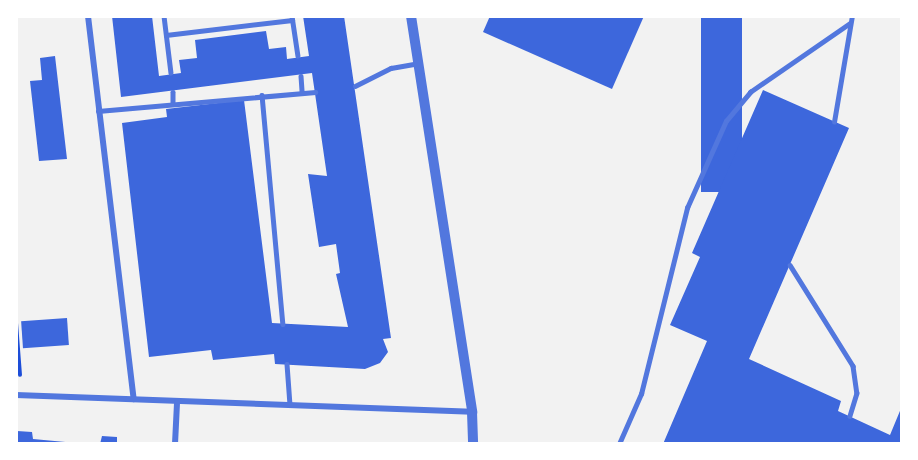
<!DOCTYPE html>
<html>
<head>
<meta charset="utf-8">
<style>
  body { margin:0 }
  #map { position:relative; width:918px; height:460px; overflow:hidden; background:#f2f2f2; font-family:Montserrat,sans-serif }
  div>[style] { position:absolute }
  .building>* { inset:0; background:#3d67dc; transform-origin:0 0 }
  .path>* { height:4px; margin:-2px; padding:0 2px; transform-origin:2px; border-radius:2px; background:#1d4ed8 }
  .service>* { height:4.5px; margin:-2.25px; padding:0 2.25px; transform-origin:2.25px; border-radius:2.25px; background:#5277de }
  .minor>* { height:6px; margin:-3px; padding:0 3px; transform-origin:3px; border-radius:3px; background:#5277de }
  .tertiary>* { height:10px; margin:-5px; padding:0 5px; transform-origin:5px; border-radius:5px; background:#5277de }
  span { translate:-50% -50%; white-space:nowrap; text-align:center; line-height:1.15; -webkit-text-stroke:4.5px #fff; paint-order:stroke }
  .frame { position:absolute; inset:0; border:18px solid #fff; pointer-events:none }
</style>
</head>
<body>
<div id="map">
  <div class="building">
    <i style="clip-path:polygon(112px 16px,152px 16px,159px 76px,181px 73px,179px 60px,197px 58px,195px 40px,266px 31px,269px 49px,286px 47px,287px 59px,309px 56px,303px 16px,344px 16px,391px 338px,383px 339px,388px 352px,380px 363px,365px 369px,275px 364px,274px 354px,213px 360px,211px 350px,149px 357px,122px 123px,167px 117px,166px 109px,244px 100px,272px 323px,348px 327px,336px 274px,340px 273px,336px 244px,319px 247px,308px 174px,327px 176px,312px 73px,121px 97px)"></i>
    <i style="clip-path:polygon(490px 16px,644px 16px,612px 89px,483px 32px)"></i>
    <i style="left:701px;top:16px;width:41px;height:176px"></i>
    <i style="clip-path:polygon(55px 56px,67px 159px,39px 161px,30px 81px,42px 80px,40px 58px)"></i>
    <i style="clip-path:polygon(763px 90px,849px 128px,749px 359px,841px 401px,838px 411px,890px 435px,902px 406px,902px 444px,663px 444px,707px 341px,670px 325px,700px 257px,692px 253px)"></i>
    <i style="left:67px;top:318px;width:27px;height:46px;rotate:86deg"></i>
    <i style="clip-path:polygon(17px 431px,32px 432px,33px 439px,87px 444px,16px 444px)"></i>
    <i style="clip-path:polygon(102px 436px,117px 437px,117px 444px,100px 444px)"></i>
  </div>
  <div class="path">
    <i style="left:16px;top:323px;width:52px;rotate:85.6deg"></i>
  </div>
  <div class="service">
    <i style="left:164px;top:16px;width:57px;rotate:83deg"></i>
    <i style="left:292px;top:16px;width:40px;rotate:81.5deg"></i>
    <i style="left:166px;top:35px;width:127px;rotate:-6.8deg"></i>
    <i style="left:301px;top:76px;width:15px;rotate:86deg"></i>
    <i style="left:355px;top:86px;width:40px;rotate:-26.6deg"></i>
    <i style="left:391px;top:68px;width:27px;rotate:-10deg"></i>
    <i style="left:173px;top:92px;width:11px;rotate:90deg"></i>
    <i style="left:262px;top:95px;width:230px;rotate:84.8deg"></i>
    <i style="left:98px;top:111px;width:218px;rotate:-5deg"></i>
    <i style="left:834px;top:122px;width:108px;rotate:-80.4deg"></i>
    <i style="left:790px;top:265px;width:119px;rotate:58deg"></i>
    <i style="left:853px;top:366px;width:27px;rotate:82deg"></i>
    <i style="left:857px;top:393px;width:24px;rotate:107deg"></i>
    <i style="left:287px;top:364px;width:41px;rotate:85.8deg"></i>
    <i style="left:619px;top:444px;width:55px;rotate:-66.3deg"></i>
    <i style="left:641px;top:394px;width:192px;rotate:-76.1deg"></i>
    <i style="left:687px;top:208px;width:95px;rotate:-65.9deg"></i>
    <i style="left:726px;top:121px;width:38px;rotate:-50deg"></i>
    <i style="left:750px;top:92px;width:121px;rotate:-34.6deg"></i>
  </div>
  <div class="minor">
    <i style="left:88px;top:16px;width:386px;rotate:83.2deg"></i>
    <i style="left:16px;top:395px;width:456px;rotate:2.1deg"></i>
    <i style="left:175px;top:444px;width:41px;rotate:-87.2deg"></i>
  </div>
  <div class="tertiary">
    <i style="left:411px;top:16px;width:401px;rotate:81.2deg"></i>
    <i style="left:472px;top:412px;width:32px;rotate:88deg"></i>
  </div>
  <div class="frame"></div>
</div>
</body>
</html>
